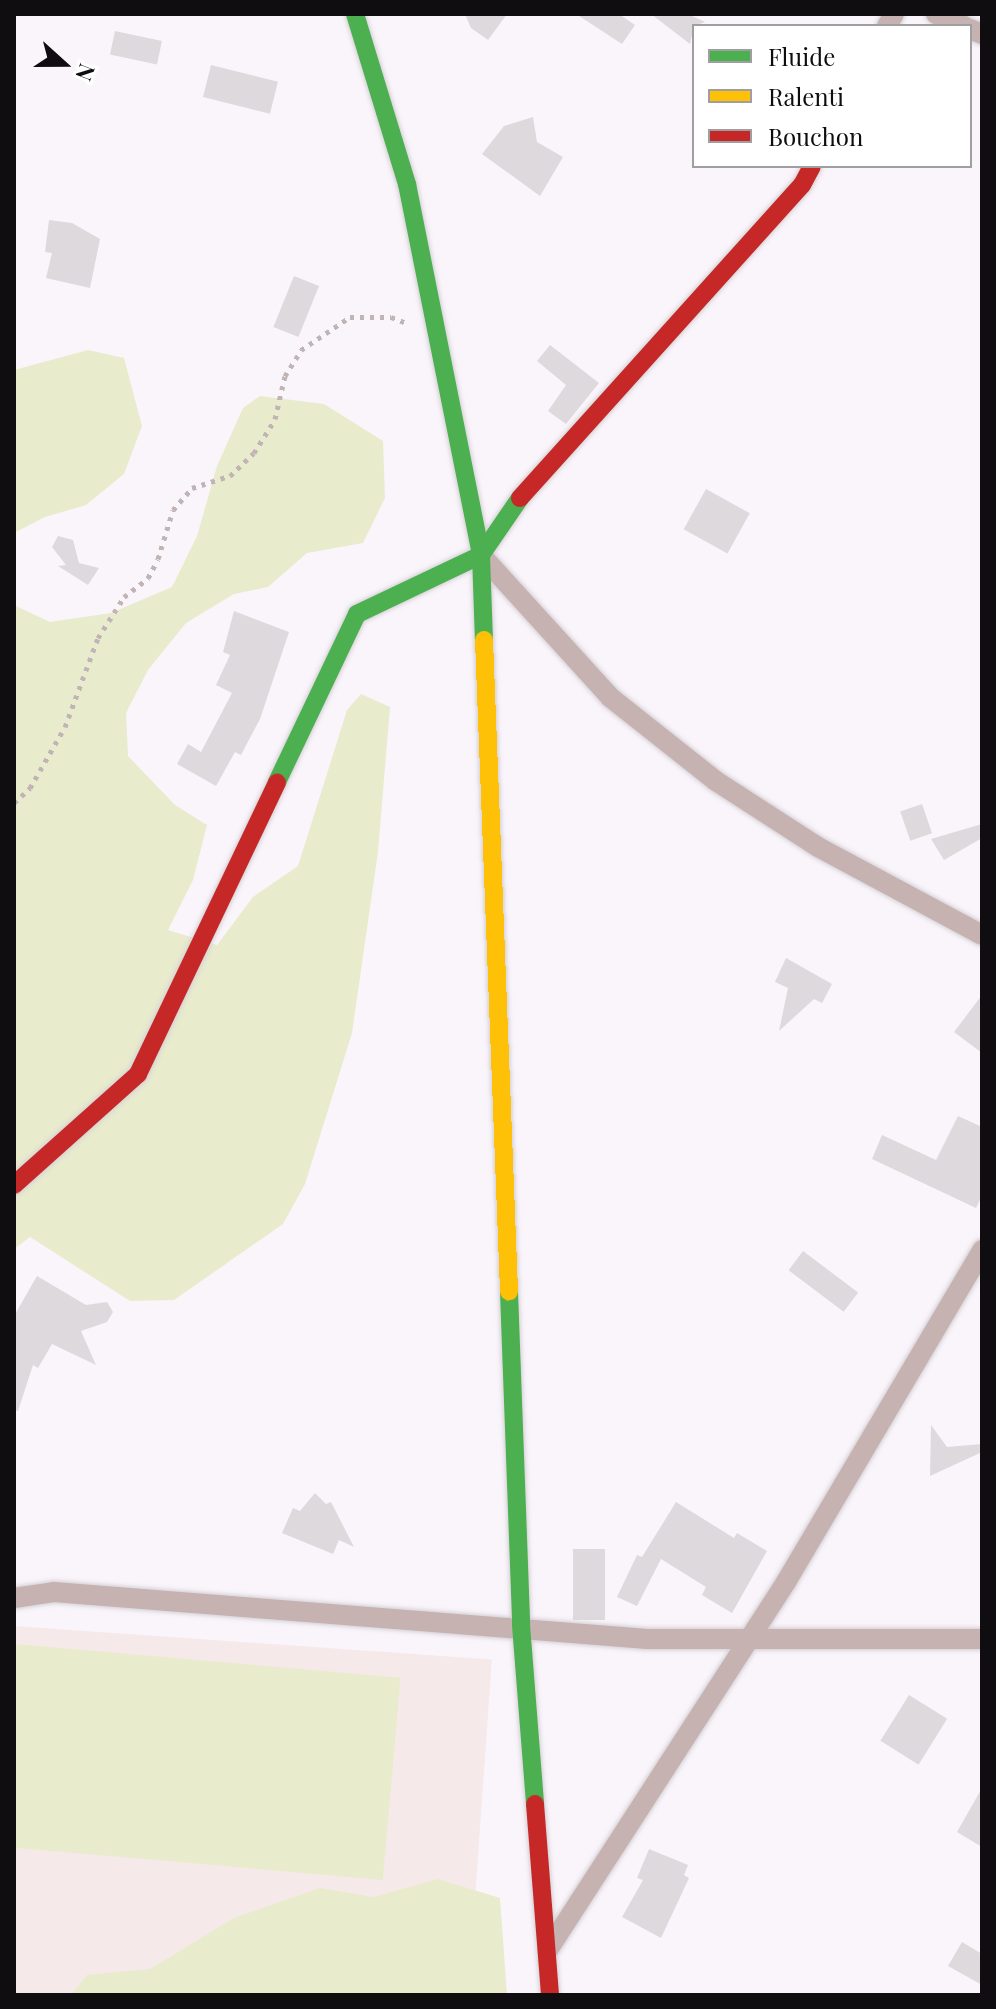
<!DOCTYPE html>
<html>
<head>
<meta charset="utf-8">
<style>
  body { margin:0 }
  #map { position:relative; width:996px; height:2009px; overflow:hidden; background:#faf5fb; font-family:"Playfair Display",serif }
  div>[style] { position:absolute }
  .education>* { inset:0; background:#f6e9e9; transform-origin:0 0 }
  .green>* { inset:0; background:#e9ebcd; transform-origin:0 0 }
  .building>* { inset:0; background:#ddd9dd; transform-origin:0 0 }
  .path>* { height:5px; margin-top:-2.5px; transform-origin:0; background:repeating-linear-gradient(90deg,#c1b4b5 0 4px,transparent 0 10px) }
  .roads { filter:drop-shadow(0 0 2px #d4d1d5) drop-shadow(0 0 2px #d4d1d5) }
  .street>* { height:20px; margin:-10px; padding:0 10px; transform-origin:10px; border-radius:10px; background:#c7b2b2 }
  .fast>* { height:18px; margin:-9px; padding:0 9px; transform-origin:9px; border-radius:9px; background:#4caf50 }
  .slow>* { height:18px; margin:-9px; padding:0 9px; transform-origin:9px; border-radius:9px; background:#ffc107 }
  .jam>* { height:18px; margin:-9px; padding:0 9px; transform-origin:9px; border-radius:9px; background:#c62828 }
  span { translate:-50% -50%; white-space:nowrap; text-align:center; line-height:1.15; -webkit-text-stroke:6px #fff; paint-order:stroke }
  .frame { position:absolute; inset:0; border:16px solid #100d11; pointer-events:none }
  .legend { position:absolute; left:692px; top:24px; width:280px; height:144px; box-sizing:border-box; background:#fff; border:2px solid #9f9ea0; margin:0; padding:10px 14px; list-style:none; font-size:24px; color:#100d11 }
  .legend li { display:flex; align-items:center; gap:16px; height:40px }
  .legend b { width:40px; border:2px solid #9f9ea0 }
  .north { position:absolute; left:24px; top:24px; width:80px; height:80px; -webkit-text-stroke:6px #fff; paint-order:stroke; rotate:111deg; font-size:22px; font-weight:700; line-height:32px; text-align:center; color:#100d11 }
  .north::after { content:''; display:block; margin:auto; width:28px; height:36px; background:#100d11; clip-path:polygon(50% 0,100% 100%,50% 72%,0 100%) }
</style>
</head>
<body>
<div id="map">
  <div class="education">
    <i style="left:14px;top:1626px;width:479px;height:369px;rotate:4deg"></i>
  </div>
  <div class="green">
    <i style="clip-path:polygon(88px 350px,124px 358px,142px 426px,124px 474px,86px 505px,45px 517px,14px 533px,14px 370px)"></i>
    <i style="clip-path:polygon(260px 396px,324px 404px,383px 441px,385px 498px,363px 543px,307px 553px,268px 587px,234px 594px,186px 623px,148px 670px,126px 713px,128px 756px,175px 805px,207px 825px,193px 880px,168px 930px,217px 945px,253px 897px,298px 866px,347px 710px,361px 694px,390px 707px,378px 852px,352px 1033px,305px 1184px,283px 1224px,174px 1300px,130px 1301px,30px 1237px,14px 1249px,14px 605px,50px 622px,111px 613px,172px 587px,197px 536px,217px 466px,243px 408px)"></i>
    <i style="left:15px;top:1644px;width:387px;height:203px;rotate:5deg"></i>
    <i style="clip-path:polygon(438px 1879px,500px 1898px,507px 1995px,71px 1995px,87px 1975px,150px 1969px,234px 1918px,320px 1888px,374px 1897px)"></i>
  </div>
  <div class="building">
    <i style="clip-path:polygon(465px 14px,507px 14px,488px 40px,471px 28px)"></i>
    <i style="clip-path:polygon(576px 14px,619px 14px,635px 25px,622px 44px)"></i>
    <i style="clip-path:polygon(651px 14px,688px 14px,705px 22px,694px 26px,690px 44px)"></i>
    <i style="left:115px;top:31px;width:48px;height:24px;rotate:12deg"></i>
    <i style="left:211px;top:65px;width:69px;height:33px;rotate:14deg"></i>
    <i style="clip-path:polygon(533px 117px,537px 142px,563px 157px,540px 196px,482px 154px,504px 126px)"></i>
    <i style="clip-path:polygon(49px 220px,72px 223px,100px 239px,90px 288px,46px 278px,52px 253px,45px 252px)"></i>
    <i style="left:294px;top:276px;width:27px;height:55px;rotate:22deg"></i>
    <i style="clip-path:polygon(550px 345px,599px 383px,566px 424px,548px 411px,566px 385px,537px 361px)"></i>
    <i style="left:706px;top:489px;width:50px;height:46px;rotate:29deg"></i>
    <i style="clip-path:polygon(58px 536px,73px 540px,79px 563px,99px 568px,88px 585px,58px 566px,66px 565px,52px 547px)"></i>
    <i style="clip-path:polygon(234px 611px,289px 632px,260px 719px,241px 755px,235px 752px,216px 786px,177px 764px,188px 744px,201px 752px,232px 693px,216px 685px,230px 655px,223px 652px)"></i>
    <i style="left:922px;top:804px;width:31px;height:23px;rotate:71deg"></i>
    <i style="clip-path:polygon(982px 824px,982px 838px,944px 860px,931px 839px)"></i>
    <i style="clip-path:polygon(786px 958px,832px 984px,822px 1003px,814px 999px,779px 1031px,788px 988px,775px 982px)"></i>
    <i style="clip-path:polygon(982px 995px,982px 1053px,954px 1032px)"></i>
    <i style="clip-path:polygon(958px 1116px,982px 1127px,982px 1196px,976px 1208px,872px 1159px,882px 1135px,936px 1160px)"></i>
    <i style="left:803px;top:1251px;width:69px;height:24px;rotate:37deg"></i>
    <i style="clip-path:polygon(37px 1276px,86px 1305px,107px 1302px,113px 1312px,107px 1322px,81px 1331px,96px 1365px,52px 1344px,38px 1368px,33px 1365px,18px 1411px,14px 1410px,14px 1316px)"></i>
    <i style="clip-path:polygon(931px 1425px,947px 1447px,982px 1444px,982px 1452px,930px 1476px)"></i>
    <i style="clip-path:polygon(315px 1493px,326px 1504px,331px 1502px,354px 1547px,339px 1540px,333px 1554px,282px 1533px,293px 1508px,300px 1511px)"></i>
    <i style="clip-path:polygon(676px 1502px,734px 1538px,737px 1533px,767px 1551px,732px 1613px,702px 1595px,706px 1587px,661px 1559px,637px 1606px,617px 1597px,637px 1555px,642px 1557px)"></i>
    <i style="left:573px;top:1549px;width:32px;height:71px"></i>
    <i style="left:909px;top:1695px;width:45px;height:54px;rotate:32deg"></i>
    <i style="clip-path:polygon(982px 1788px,982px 1847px,957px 1832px)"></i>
    <i style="clip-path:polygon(649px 1849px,688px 1865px,684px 1875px,689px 1878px,661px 1938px,622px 1917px,643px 1880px,637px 1878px)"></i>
    <i style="clip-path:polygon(962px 1942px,982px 1954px,982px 1985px,948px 1966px)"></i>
  </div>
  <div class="path">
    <i style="left:14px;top:803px;width:22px;rotate:-43deg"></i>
    <i style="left:30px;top:788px;width:70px;rotate:-60.2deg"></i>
    <i style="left:65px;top:727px;width:95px;rotate:-69.7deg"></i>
    <i style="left:98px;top:638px;width:49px;rotate:-57.6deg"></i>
    <i style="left:124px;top:597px;width:31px;rotate:-38deg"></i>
    <i style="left:148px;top:578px;width:21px;rotate:-62deg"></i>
    <i style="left:158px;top:559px;width:51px;rotate:-73deg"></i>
    <i style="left:173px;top:510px;width:29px;rotate:-49deg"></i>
    <i style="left:192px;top:488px;width:40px;rotate:-18deg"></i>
    <i style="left:230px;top:476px;width:33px;rotate:-44deg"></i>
    <i style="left:254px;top:453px;width:40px;rotate:-58deg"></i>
    <i style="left:275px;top:419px;width:44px;rotate:-76.9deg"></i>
    <i style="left:285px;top:376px;width:31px;rotate:-58deg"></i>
    <i style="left:301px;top:350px;width:59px;rotate:-34deg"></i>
    <i style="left:350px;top:317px;width:41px"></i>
    <i style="left:391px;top:317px;width:19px;rotate:21deg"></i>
  </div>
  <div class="roads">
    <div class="street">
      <i style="left:936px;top:14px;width:30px;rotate:23deg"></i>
      <i style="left:887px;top:26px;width:14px;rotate:-60deg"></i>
      <i style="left:970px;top:29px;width:13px;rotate:23deg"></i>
      <i style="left:481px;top:555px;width:192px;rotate:47.7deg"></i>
      <i style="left:610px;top:697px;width:135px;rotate:38.4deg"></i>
      <i style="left:716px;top:781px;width:121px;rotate:32.9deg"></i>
      <i style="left:818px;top:847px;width:186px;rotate:28.2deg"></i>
      <i style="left:14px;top:1598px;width:40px;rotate:-8.5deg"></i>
      <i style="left:54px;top:1592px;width:595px;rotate:4.53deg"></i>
      <i style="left:647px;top:1639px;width:335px"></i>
      <i style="left:548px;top:1950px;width:438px;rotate:-57.1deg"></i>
      <i style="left:786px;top:1582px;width:386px;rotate:-59.4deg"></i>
    </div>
    <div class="fast">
      <i style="left:355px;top:14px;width:178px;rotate:73deg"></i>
      <i style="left:407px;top:184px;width:378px;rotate:78.7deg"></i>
      <i style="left:481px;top:555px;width:85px;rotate:88deg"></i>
      <i style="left:277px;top:782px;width:186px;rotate:-64.5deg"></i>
      <i style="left:357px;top:614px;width:137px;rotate:-25.4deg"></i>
      <i style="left:481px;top:555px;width:69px;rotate:-55.6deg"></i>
      <i style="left:509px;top:1292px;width:333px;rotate:87.9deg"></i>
      <i style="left:521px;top:1625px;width:180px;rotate:85.5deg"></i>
    </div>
    <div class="slow">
      <i style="left:484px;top:640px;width:652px;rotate:87.8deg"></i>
    </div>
    <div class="jam">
      <i style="left:520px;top:498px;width:421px;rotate:-48deg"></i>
      <i style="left:802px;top:185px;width:21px;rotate:-62deg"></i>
      <i style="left:14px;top:1185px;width:166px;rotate:-41.8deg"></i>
      <i style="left:138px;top:1074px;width:323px;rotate:-64.5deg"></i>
      <i style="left:535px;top:1804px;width:192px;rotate:85.5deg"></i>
    </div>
  </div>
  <div class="frame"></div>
  <ul class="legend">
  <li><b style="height:10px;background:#4caf50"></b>Fluide</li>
  <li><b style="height:10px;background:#ffc107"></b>Ralenti</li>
  <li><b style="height:10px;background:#c62828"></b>Bouchon</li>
  </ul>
  <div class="north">N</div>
</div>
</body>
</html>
